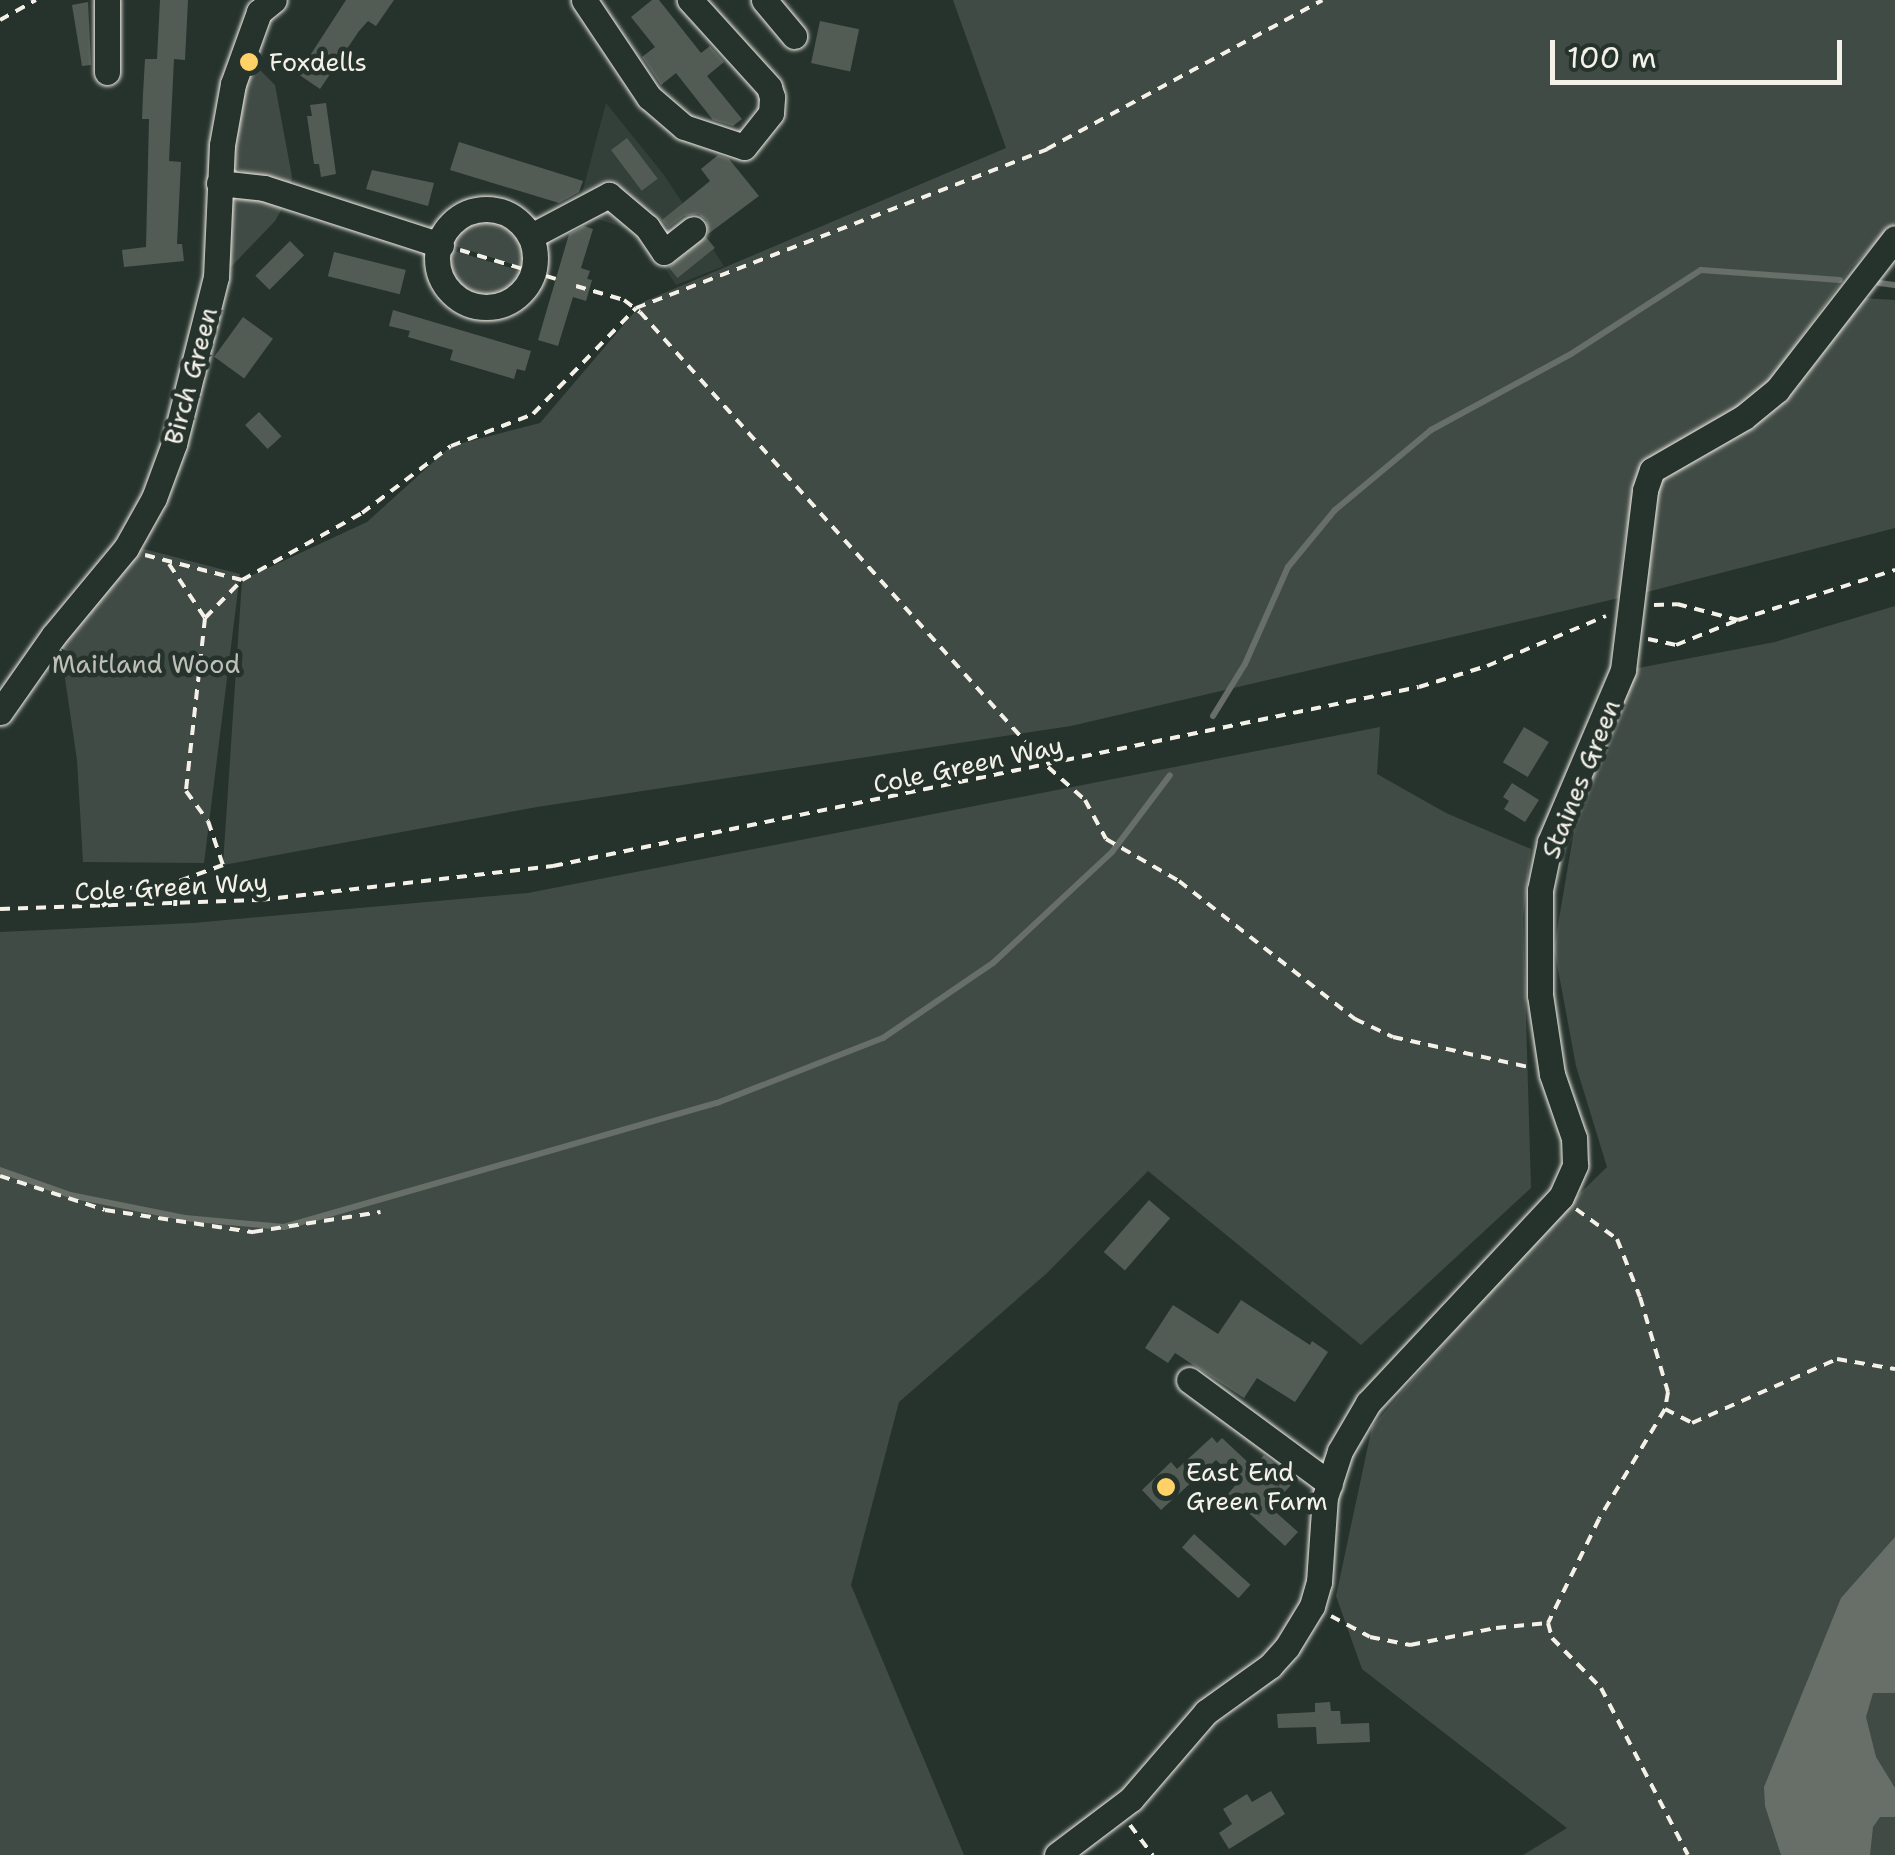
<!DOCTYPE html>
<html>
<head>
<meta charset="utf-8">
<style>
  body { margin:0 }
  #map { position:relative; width:1895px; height:1855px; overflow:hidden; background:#26332d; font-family:"Shantell Sans",sans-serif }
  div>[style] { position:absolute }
  .built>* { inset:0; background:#333f39 }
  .green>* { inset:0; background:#414b45 }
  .water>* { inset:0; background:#676f68 }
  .stream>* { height:6px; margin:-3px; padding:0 3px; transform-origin:3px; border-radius:3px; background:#676f68 }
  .building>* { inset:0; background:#525c55; transform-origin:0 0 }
  .path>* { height:4px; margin-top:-2px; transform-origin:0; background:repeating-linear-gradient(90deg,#f4f1e8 0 10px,transparent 0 18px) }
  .roads { filter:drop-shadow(0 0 2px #f4f1e8) drop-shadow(0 0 2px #f4f1e8) }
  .minor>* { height:25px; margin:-12.5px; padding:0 12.5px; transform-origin:12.5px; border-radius:12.5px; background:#26332d }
  .minor>.ring { margin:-12.5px; padding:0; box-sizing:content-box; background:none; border:25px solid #26332d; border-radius:50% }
  .dots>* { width:28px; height:28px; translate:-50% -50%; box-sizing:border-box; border:5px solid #26332d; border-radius:50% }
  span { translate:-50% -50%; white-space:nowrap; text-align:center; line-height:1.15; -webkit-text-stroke:9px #26332d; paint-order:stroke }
  .poi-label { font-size:25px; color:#f4f1e8 }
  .left { translate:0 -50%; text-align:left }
  .street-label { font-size:25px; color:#f4f1e8 }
  .park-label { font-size:25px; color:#bebfb7 }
  .scale { position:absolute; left:1550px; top:40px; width:292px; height:45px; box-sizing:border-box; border:5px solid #f4f1e8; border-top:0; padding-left:12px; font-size:30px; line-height:35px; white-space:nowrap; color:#f4f1e8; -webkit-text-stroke:8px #26332d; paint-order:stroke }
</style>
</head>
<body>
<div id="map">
  <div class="built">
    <i style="clip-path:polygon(606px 103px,664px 175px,724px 266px,676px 285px,643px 234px,577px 212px)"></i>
  </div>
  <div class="green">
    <i style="clip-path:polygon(953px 0,1895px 0,1895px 223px,1851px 268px,1773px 377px,1742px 406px,1649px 460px,1638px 477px,1624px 546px,1619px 598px,1071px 726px,537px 807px,223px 865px,242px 580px,367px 522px,451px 446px,540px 423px,643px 302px,1006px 148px)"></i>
    <i style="clip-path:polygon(251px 61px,275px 85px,292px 177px,290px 187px,245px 174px,233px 165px,230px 145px)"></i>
    <i style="clip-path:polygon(242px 195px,285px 203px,275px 221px,227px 271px,230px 206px)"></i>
    <i style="clip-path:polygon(481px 219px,515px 229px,525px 236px,525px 268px,452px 245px,461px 224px)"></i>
    <i style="clip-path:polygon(451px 250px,524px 272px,518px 287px,499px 299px,457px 288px,447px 274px)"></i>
    <i style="clip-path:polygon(1863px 298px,1895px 300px,1895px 528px,1643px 593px,1655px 487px,1663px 475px)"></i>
    <i style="clip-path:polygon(136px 547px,240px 574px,204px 863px,83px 862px,77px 760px,59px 638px)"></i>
    <i style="clip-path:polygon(1895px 606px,1895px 1855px,1523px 1855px,1567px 1828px,1362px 1669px,1336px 1596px,1372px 1427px,1533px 1239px,1607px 1167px,1576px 1066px,1554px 948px,1574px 831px,1633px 669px,1775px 642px)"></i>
    <i style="clip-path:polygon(1380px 727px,1377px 774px,1446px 813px,1531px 849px,1523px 917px,1531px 1188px,1361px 1345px,1148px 1171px,1046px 1274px,899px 1402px,851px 1585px,964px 1855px,0 1855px,0 932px,193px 923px,528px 893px)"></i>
  </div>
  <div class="water">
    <i style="clip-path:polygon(1895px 1537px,1895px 1693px,1873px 1693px,1866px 1717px,1876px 1757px,1895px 1788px,1895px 1817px,1880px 1817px,1873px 1827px,1870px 1855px,1781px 1855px,1765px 1806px,1764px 1787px,1841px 1598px)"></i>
  </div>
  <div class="stream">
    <i style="left:1879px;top:283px;width:16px;rotate:7deg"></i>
    <i style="left:1213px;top:716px;width:61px;rotate:-58.4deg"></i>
    <i style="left:1245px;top:664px;width:106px;rotate:-66.1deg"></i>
    <i style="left:1288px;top:567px;width:74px;rotate:-50.5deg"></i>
    <i style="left:1335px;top:510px;width:125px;rotate:-39.8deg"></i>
    <i style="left:1431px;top:430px;width:159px;rotate:-28.5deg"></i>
    <i style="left:1571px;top:354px;width:155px;rotate:-32.9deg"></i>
    <i style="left:1701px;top:270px;width:139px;rotate:4.1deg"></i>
    <i style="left:0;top:1170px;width:74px;rotate:19.7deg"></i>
    <i style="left:70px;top:1195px;width:117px;rotate:11.3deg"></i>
    <i style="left:185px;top:1218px;width:99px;rotate:5.2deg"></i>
    <i style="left:284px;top:1227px;width:450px;rotate:-16deg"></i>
    <i style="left:717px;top:1103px;width:178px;rotate:-21.4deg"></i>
    <i style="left:883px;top:1038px;width:133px;rotate:-34.3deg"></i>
    <i style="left:993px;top:963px;width:163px;rotate:-43deg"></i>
    <i style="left:1112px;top:852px;width:96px;rotate:-53deg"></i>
  </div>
  <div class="building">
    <i style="clip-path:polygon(160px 0,188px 0,185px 60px,174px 59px,169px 161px,181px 162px,177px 244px,182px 244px,184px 261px,124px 267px,122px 250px,146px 247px,149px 119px,142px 119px,143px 94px,145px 59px,157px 59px)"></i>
    <i style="clip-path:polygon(346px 0,394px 0,376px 26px,368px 21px,359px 31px,320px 89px,298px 74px)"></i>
    <i style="clip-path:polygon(652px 0,659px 0,701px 53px,710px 46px,724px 62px,707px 76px,742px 119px,733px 126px,713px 120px,676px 73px,661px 85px,642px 57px,655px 47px,631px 17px)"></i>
    <i style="clip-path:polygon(88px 2px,91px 65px,82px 66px,72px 5px)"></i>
    <i style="left:820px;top:21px;width:40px;height:43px;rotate:12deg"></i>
    <i style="clip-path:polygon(326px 103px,336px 174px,321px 177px,319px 164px,314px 164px,307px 116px,312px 116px,310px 105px)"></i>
    <i style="left:627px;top:138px;width:51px;height:20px;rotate:53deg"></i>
    <i style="clip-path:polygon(459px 142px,583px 181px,579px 192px,559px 203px,450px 170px)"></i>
    <i style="clip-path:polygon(718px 155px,729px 159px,759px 196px,708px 234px,706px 220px,698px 214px,684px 216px,668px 228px,662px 220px,710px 181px,701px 169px)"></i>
    <i style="clip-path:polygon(372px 170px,434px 183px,428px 206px,366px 189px)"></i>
    <i style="clip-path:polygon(584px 226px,593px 229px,581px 268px,590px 271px,587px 279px,592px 280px,586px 301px,573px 297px,558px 346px,538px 340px,569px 234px)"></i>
    <i style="left:706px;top:237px;width:14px;height:48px;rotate:51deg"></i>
    <i style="left:290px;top:241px;width:20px;height:49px;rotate:45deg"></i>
    <i style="left:334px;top:252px;width:74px;height:25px;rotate:14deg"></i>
    <i style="clip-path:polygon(393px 310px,531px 351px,525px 371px,517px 369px,514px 379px,450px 360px,453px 350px,408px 337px,410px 331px,389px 326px)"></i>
    <i style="left:243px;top:317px;width:37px;height:49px;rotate:36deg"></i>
    <i style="left:259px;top:412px;width:33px;height:19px;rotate:47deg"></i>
    <i style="left:1524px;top:727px;width:29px;height:41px;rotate:31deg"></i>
    <i style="clip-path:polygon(1512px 783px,1539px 800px,1525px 822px,1504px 809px,1509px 801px,1503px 797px)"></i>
    <i style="left:1149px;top:1200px;width:28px;height:69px;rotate:41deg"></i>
    <i style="clip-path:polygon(1241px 1300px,1310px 1345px,1312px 1341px,1328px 1352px,1295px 1402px,1257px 1378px,1244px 1398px,1175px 1353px,1168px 1363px,1145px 1348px,1173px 1305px,1218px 1334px)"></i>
    <i style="clip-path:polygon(1212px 1437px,1217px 1443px,1222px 1438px,1253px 1467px,1264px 1455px,1295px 1481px,1270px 1507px,1298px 1532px,1285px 1546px,1228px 1494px,1239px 1481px,1216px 1460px,1161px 1510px,1142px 1490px,1171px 1462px,1177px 1469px)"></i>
    <i style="left:1194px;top:1534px;width:76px;height:18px;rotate:42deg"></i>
    <i style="clip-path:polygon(1330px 1702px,1331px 1711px,1340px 1711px,1341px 1724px,1369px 1723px,1370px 1742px,1317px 1744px,1316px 1727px,1278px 1728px,1277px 1714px,1315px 1712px,1315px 1703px)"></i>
    <i style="clip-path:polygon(1271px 1791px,1285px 1814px,1229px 1849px,1219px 1833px,1232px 1824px,1223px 1809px,1247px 1794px,1252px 1802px)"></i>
  </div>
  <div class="path">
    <i style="left:0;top:20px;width:41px;rotate:-29.1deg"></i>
    <i style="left:460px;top:250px;width:100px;rotate:16.8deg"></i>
    <i style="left:576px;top:286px;width:50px;rotate:16.3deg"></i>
    <i style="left:624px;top:300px;width:20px;rotate:37deg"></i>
    <i style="left:640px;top:312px;width:611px;rotate:48.12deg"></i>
    <i style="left:1048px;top:767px;width:50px;rotate:41.7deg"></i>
    <i style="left:1085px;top:800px;width:44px;rotate:61.7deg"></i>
    <i style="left:1106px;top:839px;width:84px;rotate:29.9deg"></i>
    <i style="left:1179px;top:881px;width:224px;rotate:38.1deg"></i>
    <i style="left:1355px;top:1019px;width:42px;rotate:25.3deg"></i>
    <i style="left:1393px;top:1037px;width:138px;rotate:12.5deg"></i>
    <i style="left:145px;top:555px;width:100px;rotate:14.5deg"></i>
    <i style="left:242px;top:580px;width:137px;rotate:-29.2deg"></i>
    <i style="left:362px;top:513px;width:111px;rotate:-37deg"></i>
    <i style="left:451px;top:446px;width:88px;rotate:-21.3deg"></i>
    <i style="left:533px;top:414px;width:148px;rotate:-45.8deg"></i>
    <i style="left:636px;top:308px;width:441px;rotate:-21.1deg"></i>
    <i style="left:1047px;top:149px;width:313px;rotate:-28.4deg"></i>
    <i style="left:169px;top:564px;width:65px;rotate:56.3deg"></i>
    <i style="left:205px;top:618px;width:174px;rotate:96.3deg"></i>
    <i style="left:186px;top:791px;width:37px;rotate:54deg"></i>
    <i style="left:208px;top:821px;width:46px;rotate:71.2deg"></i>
    <i style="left:223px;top:865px;width:50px;rotate:160.1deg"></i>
    <i style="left:176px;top:882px;width:24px;rotate:92deg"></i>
    <i style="left:1654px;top:605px;width:23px;rotate:-2deg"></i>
    <i style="left:1677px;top:604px;width:63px;rotate:14.7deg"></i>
    <i style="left:205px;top:618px;width:53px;rotate:-45.8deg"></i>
    <i style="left:1648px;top:639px;width:29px;rotate:12deg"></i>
    <i style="left:1676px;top:645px;width:67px;rotate:-22deg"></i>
    <i style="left:1738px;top:620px;width:165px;rotate:-17.7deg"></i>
    <i style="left:102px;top:906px;width:33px;rotate:-33deg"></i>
    <i style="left:130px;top:888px;width:46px;rotate:-7.4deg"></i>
    <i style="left:0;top:909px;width:260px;rotate:-2deg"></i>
    <i style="left:260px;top:900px;width:295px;rotate:-6.6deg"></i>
    <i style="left:553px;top:866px;width:884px;rotate:-11.68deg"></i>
    <i style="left:1419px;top:687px;width:71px;rotate:-17.2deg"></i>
    <i style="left:1487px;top:666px;width:129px;rotate:-22.8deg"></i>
    <i style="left:0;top:1176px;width:110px;rotate:17.9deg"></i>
    <i style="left:105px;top:1210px;width:150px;rotate:8.5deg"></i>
    <i style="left:253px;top:1232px;width:129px;rotate:-8.9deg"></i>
    <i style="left:1576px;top:1209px;width:51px;rotate:36.2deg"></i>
    <i style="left:1617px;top:1239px;width:62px;rotate:68.4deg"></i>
    <i style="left:1640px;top:1297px;width:99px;rotate:73.6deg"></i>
    <i style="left:1668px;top:1392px;width:17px;rotate:100deg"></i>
    <i style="left:1665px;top:1409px;width:128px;rotate:121deg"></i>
    <i style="left:1599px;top:1519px;width:116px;rotate:116.1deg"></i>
    <i style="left:1548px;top:1623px;width:16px;rotate:75deg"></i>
    <i style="left:1552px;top:1638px;width:70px;rotate:45.6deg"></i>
    <i style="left:1601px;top:1688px;width:188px;rotate:62.5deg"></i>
    <i style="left:1665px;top:1409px;width:30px;rotate:27deg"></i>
    <i style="left:1692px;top:1423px;width:158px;rotate:-23.8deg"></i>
    <i style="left:1837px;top:1359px;width:59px;rotate:9.8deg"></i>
    <i style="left:1331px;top:1616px;width:44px;rotate:28.3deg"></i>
    <i style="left:1370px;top:1637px;width:41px;rotate:11.3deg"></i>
    <i style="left:1410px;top:1645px;width:88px;rotate:-11.2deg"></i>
    <i style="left:1496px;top:1628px;width:52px;rotate:-5.5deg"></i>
    <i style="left:1130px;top:1825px;width:38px;rotate:53deg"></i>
  </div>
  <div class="roads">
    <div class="minor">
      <i style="left:107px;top:0;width:72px;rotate:90deg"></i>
      <i style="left:584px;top:0;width:117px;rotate:56.2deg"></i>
      <i style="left:649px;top:97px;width:46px;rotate:40.6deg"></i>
      <i style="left:684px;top:127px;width:63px;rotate:18.4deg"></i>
      <i style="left:744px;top:147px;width:43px;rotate:-51.5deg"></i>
      <i style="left:771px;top:113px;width:16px;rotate:-86deg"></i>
      <i style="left:772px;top:97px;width:10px;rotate:-107deg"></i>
      <i style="left:769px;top:87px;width:118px;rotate:-132.2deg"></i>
      <i style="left:764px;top:0;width:47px;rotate:50.2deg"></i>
      <i style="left:219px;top:183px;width:45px;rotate:6.3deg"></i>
      <i style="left:264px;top:188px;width:186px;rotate:17.9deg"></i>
      <i class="ring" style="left:437px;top:209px;width:73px;height:73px"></i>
      <i style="left:533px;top:235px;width:86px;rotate:-27.8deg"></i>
      <i style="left:609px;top:195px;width:50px;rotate:40.1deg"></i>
      <i style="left:647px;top:227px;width:30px;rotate:56deg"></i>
      <i style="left:664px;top:252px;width:37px;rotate:-38deg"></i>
      <i style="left:0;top:712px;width:94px;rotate:-55deg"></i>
      <i style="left:54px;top:635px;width:113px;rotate:-50.4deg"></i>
      <i style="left:126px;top:548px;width:57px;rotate:-60.8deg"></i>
      <i style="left:154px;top:498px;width:58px;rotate:-69.7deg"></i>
      <i style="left:174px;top:444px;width:172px;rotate:-75.9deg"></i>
      <i style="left:216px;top:277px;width:132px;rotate:-87.4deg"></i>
      <i style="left:222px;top:145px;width:62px;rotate:-79.8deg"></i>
      <i style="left:233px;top:84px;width:77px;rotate:-70.1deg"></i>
      <i style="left:259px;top:12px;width:19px;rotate:-39deg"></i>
      <i style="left:1189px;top:1380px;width:175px;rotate:36.4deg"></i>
      <i style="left:1057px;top:1855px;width:93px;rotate:-37.1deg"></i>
      <i style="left:1131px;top:1799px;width:115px;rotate:-49.2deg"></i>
      <i style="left:1206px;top:1712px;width:79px;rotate:-35.7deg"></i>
      <i style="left:1270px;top:1666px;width:25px;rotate:-48deg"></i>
      <i style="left:1287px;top:1647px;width:48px;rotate:-58.6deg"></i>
      <i style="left:1312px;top:1606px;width:25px;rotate:-74deg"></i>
      <i style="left:1319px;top:1582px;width:85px;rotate:-86deg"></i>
      <i style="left:1325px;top:1497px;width:48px;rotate:-71.9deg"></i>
      <i style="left:1340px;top:1451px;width:56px;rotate:-59.7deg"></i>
      <i style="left:1368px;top:1403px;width:282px;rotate:-46.9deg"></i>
      <i style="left:1561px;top:1197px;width:35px;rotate:-66deg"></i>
      <i style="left:1575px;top:1165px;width:27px;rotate:-92deg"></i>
      <i style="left:1574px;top:1138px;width:68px;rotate:-109deg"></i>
      <i style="left:1552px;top:1074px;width:80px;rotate:-98.6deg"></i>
      <i style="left:1540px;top:995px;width:105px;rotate:-90deg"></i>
      <i style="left:1540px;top:890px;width:49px;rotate:-78.2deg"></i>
      <i style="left:1550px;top:842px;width:187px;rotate:-67deg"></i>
      <i style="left:1623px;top:670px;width:181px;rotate:-83deg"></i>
      <i style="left:1645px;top:490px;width:21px;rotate:-71deg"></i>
      <i style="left:1652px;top:470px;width:106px;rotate:-29.9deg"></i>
      <i style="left:1744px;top:417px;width:43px;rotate:-39.3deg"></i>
      <i style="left:1777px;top:390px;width:192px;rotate:-52.2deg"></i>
    </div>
  </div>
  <div class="dots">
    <i style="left:249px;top:62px;background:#ffd166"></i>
    <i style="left:1166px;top:1487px;background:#ffd166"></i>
  </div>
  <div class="poi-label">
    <span class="left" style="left:269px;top:62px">Foxdells</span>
    <span class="left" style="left:1186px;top:1487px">East End<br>Green Farm</span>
  </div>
  <div class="street-label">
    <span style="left:191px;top:376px;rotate:-75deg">Birch Green</span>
    <span style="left:968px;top:765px;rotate:-12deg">Cole Green Way</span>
    <span style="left:1581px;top:779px;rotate:-68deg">Staines Green</span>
    <span style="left:171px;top:887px;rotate:-3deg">Cole Green Way</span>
  </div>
  <div class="park-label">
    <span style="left:146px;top:664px">Maitland Wood</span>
  </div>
  <div class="scale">100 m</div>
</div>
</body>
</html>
